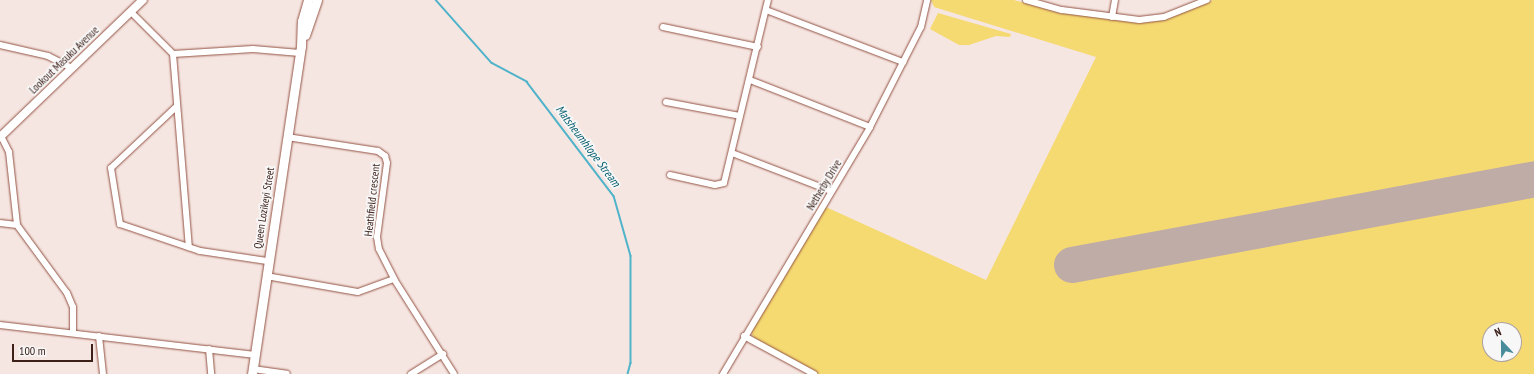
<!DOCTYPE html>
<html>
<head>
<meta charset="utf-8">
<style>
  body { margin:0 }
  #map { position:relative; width:1534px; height:374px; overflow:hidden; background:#f6e6e2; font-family:"PT Sans Narrow",sans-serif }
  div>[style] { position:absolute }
  .green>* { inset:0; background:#f5d971 }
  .stream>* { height:1.5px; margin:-0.75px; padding:0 0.75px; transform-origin:0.75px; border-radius:0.75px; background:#4fb3c9 }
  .runway>* { height:36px; margin:-18px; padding:0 18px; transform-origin:18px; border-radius:18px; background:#c0aca7 }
  .roads { filter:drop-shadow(0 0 1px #935242) drop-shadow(0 0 1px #935242) }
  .minor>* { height:6px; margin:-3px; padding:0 3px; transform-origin:3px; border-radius:3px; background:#fff }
  .tertiary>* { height:8px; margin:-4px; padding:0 4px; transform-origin:4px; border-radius:4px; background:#fff }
  .secondary>* { height:9px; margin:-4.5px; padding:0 4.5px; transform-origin:4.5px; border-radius:4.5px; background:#fff }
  span { translate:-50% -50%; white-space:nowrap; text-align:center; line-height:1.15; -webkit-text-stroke:3.5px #f7f7f7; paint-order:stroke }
  .street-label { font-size:11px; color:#3c2019 }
  .water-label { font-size:12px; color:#065f6f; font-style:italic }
  .north { position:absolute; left:1482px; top:322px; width:40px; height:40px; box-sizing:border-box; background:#f7f7f7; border:1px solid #aca19e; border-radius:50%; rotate:338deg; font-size:11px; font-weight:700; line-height:16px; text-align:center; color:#3c2019 }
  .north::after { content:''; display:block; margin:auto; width:14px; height:18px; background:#488b9a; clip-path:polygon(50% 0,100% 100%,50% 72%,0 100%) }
  .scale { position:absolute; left:12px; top:344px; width:81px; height:18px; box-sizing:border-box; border:2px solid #3c2019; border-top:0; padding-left:5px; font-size:12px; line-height:14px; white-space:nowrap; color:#3c2019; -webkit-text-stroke:3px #f7f7f7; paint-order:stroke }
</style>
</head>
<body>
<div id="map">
  <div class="green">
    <i style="clip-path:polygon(evenodd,931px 0,1014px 0,1056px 12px,1141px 23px,1165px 20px,1213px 0,1534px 0,1534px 374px,817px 374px,754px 339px,751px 332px,826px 207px,986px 280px,1096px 57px,934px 7px,931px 0,1490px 330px,1514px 330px,1514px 354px,1490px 354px,1490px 330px)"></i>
    <i style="clip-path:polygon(938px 13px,1011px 34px,1010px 37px,996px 36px,969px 45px,959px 45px,930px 29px)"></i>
  </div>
  <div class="stream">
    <i style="left:436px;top:0;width:84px;rotate:48.4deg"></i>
    <i style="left:492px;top:63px;width:40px;rotate:28deg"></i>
    <i style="left:527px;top:82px;width:143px;rotate:52.7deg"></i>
    <i style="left:614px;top:196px;width:62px;rotate:74.2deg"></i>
    <i style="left:631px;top:256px;width:107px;rotate:90deg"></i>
    <i style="left:631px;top:363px;width:11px;rotate:105deg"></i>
  </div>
  <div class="runway">
    <i style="left:1072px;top:265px;width:470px;rotate:-10.5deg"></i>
  </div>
  <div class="roads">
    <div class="minor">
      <i style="left:1026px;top:0;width:37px;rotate:16deg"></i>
      <i style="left:1062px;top:10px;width:78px;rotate:7.4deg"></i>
      <i style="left:1139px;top:20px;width:25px;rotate:-7deg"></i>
      <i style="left:1164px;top:17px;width:46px;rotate:-21.6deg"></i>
      <i style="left:766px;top:10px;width:147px;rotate:20.8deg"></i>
      <i style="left:131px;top:12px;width:59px;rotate:45deg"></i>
      <i style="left:173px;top:54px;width:194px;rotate:85.3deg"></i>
      <i style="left:1112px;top:17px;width:17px;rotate:-80deg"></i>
      <i style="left:663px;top:27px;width:97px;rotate:11.9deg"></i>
      <i style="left:0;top:45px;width:49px;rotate:12.9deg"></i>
      <i style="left:48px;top:56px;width:27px;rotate:27deg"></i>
      <i style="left:173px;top:54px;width:80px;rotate:-3.6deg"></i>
      <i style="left:253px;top:49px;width:47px;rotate:4.9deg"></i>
      <i style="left:750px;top:80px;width:129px;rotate:21.4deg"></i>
      <i style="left:666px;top:102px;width:75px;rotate:10.7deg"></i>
      <i style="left:176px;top:107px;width:89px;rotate:136.8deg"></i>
      <i style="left:111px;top:168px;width:57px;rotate:80.9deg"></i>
      <i style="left:120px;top:224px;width:84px;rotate:18.6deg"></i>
      <i style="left:200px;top:251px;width:68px;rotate:8.5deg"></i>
      <i style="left:1px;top:136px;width:18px;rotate:63deg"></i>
      <i style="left:9px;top:152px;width:73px;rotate:83.7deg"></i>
      <i style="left:287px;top:137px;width:92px;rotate:8.7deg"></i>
      <i style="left:378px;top:151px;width:9px;rotate:36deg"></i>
      <i style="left:385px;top:156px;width:7px;rotate:74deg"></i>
      <i style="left:387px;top:163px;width:75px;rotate:97.7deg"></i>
      <i style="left:377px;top:237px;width:12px;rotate:81deg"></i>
      <i style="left:379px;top:249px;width:34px;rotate:63deg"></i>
      <i style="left:394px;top:279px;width:112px;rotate:57.7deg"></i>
      <i style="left:732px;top:153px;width:106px;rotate:21deg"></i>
      <i style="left:670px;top:175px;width:46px;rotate:12.5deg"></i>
      <i style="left:715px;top:185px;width:9px;rotate:-13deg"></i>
      <i style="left:724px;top:183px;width:188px;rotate:-76.5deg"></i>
      <i style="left:0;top:223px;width:17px;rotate:7deg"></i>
      <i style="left:17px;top:225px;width:84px;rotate:53.7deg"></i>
      <i style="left:67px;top:293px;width:15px;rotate:67deg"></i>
      <i style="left:73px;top:307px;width:25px;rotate:90deg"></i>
      <i style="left:266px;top:276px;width:93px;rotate:9.9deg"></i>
      <i style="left:358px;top:292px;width:38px;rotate:-20deg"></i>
      <i style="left:0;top:325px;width:257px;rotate:6.7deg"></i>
      <i style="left:99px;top:336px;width:38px;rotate:84deg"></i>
      <i style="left:744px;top:336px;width:80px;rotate:28.5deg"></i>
      <i style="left:209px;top:349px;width:25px;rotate:85deg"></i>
      <i style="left:253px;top:369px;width:34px;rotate:8deg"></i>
      <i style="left:411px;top:374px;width:38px;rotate:-32deg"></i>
      <i style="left:723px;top:374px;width:287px;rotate:-59.2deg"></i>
      <i style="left:870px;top:127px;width:112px;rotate:-63deg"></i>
      <i style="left:921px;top:27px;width:28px;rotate:-77deg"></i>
    </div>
    <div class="tertiary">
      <i style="left:0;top:137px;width:198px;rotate:-43.8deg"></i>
    </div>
    <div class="secondary">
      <i style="left:305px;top:35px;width:37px;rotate:-71deg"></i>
      <i style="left:252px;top:374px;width:332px;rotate:-81.5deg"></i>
      <i style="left:301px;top:46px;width:25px;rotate:-88deg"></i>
      <i style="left:302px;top:21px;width:22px;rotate:-74deg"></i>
    </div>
  </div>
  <div class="street-label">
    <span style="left:64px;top:60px;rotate:-44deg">Lookout Masuku Avenue</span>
    <span style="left:824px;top:185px;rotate:-59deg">Netherby Drive</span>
    <span style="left:372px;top:200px;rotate:-84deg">Heathfield crescent</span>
    <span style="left:264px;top:208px;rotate:-81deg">Queen Lozikeyi Street</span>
  </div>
  <div class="water-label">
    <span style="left:588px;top:146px;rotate:53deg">Matsheumhlope Stream</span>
  </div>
  <div class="north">N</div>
  <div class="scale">100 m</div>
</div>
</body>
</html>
